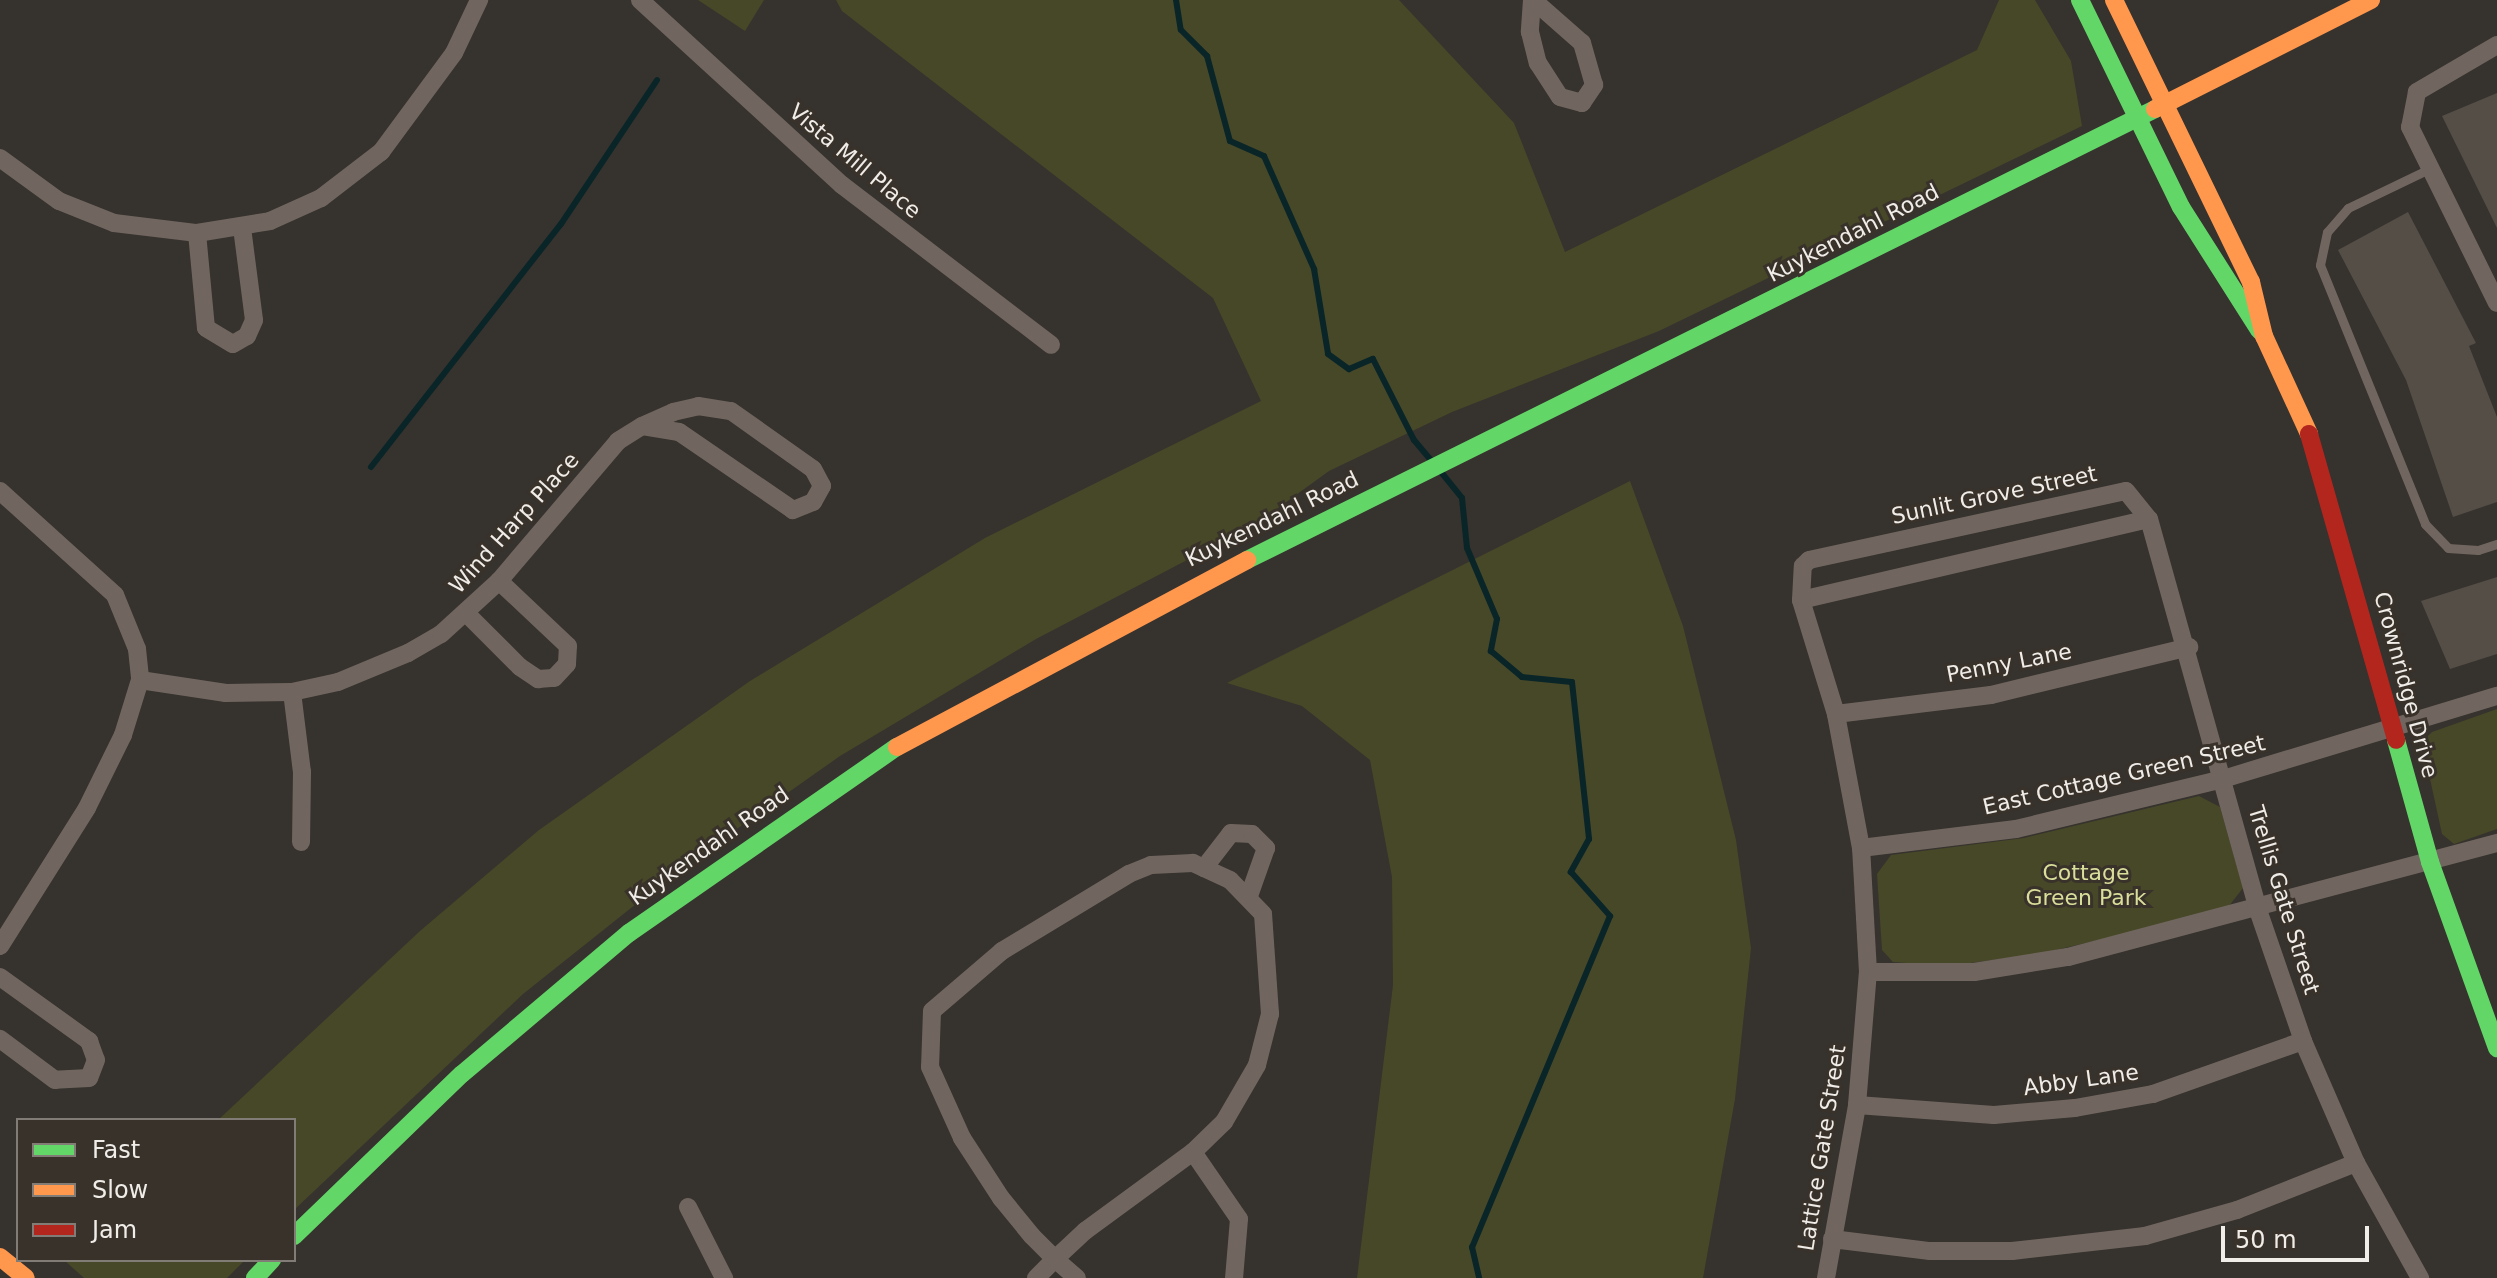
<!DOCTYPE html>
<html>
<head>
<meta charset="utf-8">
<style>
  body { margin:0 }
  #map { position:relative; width:2497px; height:1278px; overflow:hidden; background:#36322e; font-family:"DejaVu Sans",sans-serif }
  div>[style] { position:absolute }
  .green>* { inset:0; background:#474828 }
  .stream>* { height:6px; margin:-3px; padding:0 3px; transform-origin:3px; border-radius:3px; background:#0a2528 }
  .building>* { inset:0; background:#544e46 }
  .lane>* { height:9px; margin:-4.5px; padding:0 4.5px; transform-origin:4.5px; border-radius:4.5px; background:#71665f }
  .street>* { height:18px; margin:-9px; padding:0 9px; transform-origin:9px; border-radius:9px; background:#71665f }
  .fast>* { height:18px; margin:-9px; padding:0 9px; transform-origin:9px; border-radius:9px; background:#63d668 }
  .slow>* { height:18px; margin:-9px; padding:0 9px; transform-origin:9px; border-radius:9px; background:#ff974d }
  .jam>* { height:18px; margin:-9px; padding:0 9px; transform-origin:9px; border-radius:9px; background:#b3261e }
  span { translate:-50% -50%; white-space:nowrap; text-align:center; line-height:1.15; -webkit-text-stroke:6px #39322b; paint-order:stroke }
  .street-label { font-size:22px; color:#f0ece7 }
  .park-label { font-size:22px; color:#d9de9a }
  .legend { position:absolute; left:16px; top:1118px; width:280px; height:144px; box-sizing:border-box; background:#39322b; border:2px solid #827c76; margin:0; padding:10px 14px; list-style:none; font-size:24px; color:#f0ece7 }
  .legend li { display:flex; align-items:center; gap:16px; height:40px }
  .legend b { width:40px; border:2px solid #827c76 }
  .scale { position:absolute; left:2221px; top:1226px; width:148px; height:36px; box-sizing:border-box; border:4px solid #f0ece7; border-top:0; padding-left:10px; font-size:24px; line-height:28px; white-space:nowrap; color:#f0ece7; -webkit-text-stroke:6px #39322b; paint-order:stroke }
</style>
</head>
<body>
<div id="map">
  <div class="green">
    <i style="clip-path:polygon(698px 0,764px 0,745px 31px)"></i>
    <i style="clip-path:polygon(836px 0,1399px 0,1514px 123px,1565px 252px,1977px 50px,1999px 0,2035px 0,2071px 61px,2082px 126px,1659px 331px,1452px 412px,1329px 471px,1256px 524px,1036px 639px,840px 756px,680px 869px,523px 994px,294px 1210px,294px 1120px,218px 1120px,420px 931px,539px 830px,750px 681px,985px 538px,1261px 401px,1213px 298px,842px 11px)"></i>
    <i style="clip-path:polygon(1630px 481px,1683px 626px,1736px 840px,1751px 948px,1735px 1099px,1703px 1278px,1357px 1278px,1393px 985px,1392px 877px,1370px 760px,1302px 706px,1227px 683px)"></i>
    <i style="clip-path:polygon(2497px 709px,2497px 829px,2454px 844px,2442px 834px,2422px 742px,2432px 732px)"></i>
    <i style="clip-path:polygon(2199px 796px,2220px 807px,2243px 888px,2225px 911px,2038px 954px,1948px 966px,1893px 962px,1882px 950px,1877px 874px,1891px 855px,2024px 838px)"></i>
    <i style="clip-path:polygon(64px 1260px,245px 1260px,227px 1278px,84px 1278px)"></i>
  </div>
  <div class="stream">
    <i style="left:1176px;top:0;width:30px;rotate:81deg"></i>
    <i style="left:1181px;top:30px;width:37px;rotate:45deg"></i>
    <i style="left:1207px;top:56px;width:88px;rotate:74.9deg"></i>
    <i style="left:1230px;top:141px;width:37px;rotate:24deg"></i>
    <i style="left:1264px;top:156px;width:124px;rotate:66.1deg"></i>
    <i style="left:1314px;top:269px;width:86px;rotate:80.6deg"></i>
    <i style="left:1328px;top:354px;width:26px;rotate:36deg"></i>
    <i style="left:1349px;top:369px;width:26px;rotate:-23deg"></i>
    <i style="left:1373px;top:359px;width:91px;rotate:63.2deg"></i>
    <i style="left:1414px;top:440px;width:31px;rotate:50deg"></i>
    <i style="left:371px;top:467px;width:308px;rotate:-52deg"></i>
    <i style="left:561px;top:224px;width:173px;rotate:-56.3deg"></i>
    <i style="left:1441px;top:472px;width:33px;rotate:51deg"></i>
    <i style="left:1462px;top:498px;width:50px;rotate:84.3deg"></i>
    <i style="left:1467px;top:548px;width:77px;rotate:67.1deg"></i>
    <i style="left:1497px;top:619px;width:33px;rotate:101deg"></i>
    <i style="left:1491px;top:651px;width:40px;rotate:40deg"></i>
    <i style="left:1522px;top:677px;width:50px;rotate:5.7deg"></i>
    <i style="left:1572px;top:682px;width:158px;rotate:83.8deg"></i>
    <i style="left:1589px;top:839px;width:38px;rotate:119deg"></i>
    <i style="left:1571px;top:872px;width:59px;rotate:48.4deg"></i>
    <i style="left:1610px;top:916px;width:359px;rotate:112.6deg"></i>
    <i style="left:1472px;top:1247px;width:32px;rotate:77deg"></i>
  </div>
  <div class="building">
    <i style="clip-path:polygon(2497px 93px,2497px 228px,2442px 116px)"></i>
    <i style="clip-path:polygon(2408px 212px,2476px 343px,2469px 346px,2497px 417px,2497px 502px,2453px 517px,2406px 380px,2338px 250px)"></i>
    <i style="clip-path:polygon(2497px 577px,2497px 654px,2450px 669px,2421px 601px)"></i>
  </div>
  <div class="lane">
    <i style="left:2429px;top:169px;width:90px;rotate:154.3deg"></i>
    <i style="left:2348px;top:208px;width:32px;rotate:131deg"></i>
    <i style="left:2327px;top:232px;width:34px;rotate:102deg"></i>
    <i style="left:2320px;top:265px;width:279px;rotate:67.9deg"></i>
    <i style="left:2425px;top:524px;width:33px;rotate:46deg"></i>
    <i style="left:2448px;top:548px;width:30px;rotate:4deg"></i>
    <i style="left:2478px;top:550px;width:20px;rotate:-18deg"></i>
  </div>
  <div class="street">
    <i style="left:640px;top:0;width:274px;rotate:42.5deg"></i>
    <i style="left:842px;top:185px;width:263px;rotate:37.4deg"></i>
    <i style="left:1532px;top:0;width:32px;rotate:94deg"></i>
    <i style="left:1530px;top:32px;width:32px;rotate:76deg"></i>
    <i style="left:1538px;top:63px;width:40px;rotate:57.1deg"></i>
    <i style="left:1560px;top:97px;width:23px;rotate:15deg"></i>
    <i style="left:1582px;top:103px;width:22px;rotate:-56deg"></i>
    <i style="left:1594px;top:85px;width:44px;rotate:-105.9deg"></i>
    <i style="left:1582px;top:43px;width:65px;rotate:-138.7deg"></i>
    <i style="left:2497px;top:45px;width:93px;rotate:149.6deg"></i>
    <i style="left:2417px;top:92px;width:36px;rotate:101deg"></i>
    <i style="left:2410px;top:127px;width:196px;rotate:63.7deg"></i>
    <i style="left:0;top:158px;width:73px;rotate:36.1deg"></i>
    <i style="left:59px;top:201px;width:59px;rotate:21.8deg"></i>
    <i style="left:114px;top:223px;width:84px;rotate:6.9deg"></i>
    <i style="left:197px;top:233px;width:74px;rotate:-9.3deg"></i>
    <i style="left:270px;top:221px;width:56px;rotate:-24.3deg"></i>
    <i style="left:321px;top:198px;width:76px;rotate:-37.5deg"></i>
    <i style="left:381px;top:152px;width:123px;rotate:-53.6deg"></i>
    <i style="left:454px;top:53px;width:59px;rotate:-64.7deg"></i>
    <i style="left:197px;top:233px;width:95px;rotate:84.6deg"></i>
    <i style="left:206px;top:328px;width:31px;rotate:31deg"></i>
    <i style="left:233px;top:344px;width:16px;rotate:-30deg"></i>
    <i style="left:247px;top:336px;width:17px;rotate:-66deg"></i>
    <i style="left:254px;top:320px;width:93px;rotate:-97.4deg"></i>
    <i style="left:0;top:491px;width:155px;rotate:42.1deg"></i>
    <i style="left:115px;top:595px;width:58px;rotate:67.8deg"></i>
    <i style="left:137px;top:649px;width:31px;rotate:84deg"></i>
    <i style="left:140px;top:680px;width:58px;rotate:107.2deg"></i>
    <i style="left:123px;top:735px;width:81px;rotate:116.3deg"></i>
    <i style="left:87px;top:808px;width:163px;rotate:122.2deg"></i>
    <i style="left:1801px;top:600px;width:357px;rotate:-13.1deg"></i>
    <i style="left:466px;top:613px;width:76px;rotate:45deg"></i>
    <i style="left:520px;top:667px;width:22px;rotate:34deg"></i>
    <i style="left:538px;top:679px;width:16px;rotate:-4deg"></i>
    <i style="left:554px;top:678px;width:19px;rotate:-47deg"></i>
    <i style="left:567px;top:664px;width:18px;rotate:-87deg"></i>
    <i style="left:568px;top:646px;width:95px;rotate:-136.7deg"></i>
    <i style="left:140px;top:680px;width:87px;rotate:8.6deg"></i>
    <i style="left:226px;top:693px;width:66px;rotate:-0.9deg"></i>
    <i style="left:292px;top:692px;width:47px;rotate:-12.3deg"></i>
    <i style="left:338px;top:682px;width:76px;rotate:-22.5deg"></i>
    <i style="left:408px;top:653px;width:38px;rotate:-30deg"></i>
    <i style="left:441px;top:634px;width:79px;rotate:-42.4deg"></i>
    <i style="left:499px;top:581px;width:184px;rotate:-49.6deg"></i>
    <i style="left:618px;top:441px;width:28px;rotate:-32deg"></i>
    <i style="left:642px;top:426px;width:34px;rotate:-24deg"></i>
    <i style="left:673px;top:412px;width:26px;rotate:-13deg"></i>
    <i style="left:698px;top:406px;width:33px;rotate:9deg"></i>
    <i style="left:731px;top:411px;width:100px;rotate:35.3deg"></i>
    <i style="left:813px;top:469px;width:19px;rotate:62deg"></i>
    <i style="left:822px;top:486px;width:18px;rotate:119deg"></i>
    <i style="left:813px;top:502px;width:22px;rotate:158deg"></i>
    <i style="left:793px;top:510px;width:138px;rotate:-145.6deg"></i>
    <i style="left:679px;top:432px;width:37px;rotate:-171deg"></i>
    <i style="left:292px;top:692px;width:81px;rotate:82.9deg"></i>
    <i style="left:302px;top:772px;width:70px;rotate:90.8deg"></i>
    <i style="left:1836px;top:714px;width:156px;rotate:-7deg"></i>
    <i style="left:1991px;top:695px;width:204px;rotate:-13.6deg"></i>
    <i style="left:1861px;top:848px;width:156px;rotate:-7deg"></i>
    <i style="left:2016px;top:829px;width:213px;rotate:-13.6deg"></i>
    <i style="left:2223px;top:779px;width:286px;rotate:-16.9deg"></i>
    <i style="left:1204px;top:868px;width:44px;rotate:-52.4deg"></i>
    <i style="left:1231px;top:833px;width:21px;rotate:3deg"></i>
    <i style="left:1252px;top:834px;width:20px;rotate:45deg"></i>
    <i style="left:1266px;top:848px;width:51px;rotate:109.5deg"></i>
    <i style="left:1868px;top:972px;width:106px"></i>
    <i style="left:1974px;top:972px;width:95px;rotate:-9.1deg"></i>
    <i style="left:2068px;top:957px;width:444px;rotate:-14.9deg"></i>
    <i style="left:0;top:977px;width:110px;rotate:35.7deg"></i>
    <i style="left:89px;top:1041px;width:20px;rotate:70deg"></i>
    <i style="left:96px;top:1060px;width:19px;rotate:111deg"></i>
    <i style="left:89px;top:1078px;width:34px;rotate:177deg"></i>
    <i style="left:55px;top:1080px;width:69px;rotate:-143.3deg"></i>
    <i style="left:1857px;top:1105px;width:137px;rotate:4.2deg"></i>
    <i style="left:1994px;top:1115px;width:81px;rotate:-4.9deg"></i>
    <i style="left:2075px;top:1108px;width:79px;rotate:-10.2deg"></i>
    <i style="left:2153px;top:1094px;width:159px;rotate:-19.5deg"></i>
    <i style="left:1193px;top:1152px;width:81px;rotate:55.5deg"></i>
    <i style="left:1239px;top:1219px;width:59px;rotate:94.8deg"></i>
    <i style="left:688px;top:1207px;width:80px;rotate:63.1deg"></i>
    <i style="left:1832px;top:1239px;width:99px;rotate:7deg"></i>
    <i style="left:1930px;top:1251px;width:82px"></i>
    <i style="left:2012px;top:1251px;width:134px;rotate:-6.4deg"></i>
    <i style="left:2145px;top:1236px;width:96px;rotate:-15.8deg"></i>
    <i style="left:2237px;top:1210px;width:128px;rotate:-21.6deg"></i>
    <i style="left:1036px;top:1278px;width:27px;rotate:-45deg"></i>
    <i style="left:1055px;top:1259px;width:41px;rotate:-43deg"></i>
    <i style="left:1085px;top:1231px;width:134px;rotate:-36.2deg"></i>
    <i style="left:1193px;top:1152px;width:43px;rotate:-44.1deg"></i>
    <i style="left:1224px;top:1122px;width:66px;rotate:-59.9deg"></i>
    <i style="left:1257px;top:1065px;width:53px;rotate:-75.7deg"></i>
    <i style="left:1270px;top:1014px;width:100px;rotate:-94deg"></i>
    <i style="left:1263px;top:914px;width:47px;rotate:-134.1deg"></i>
    <i style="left:1230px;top:880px;width:41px;rotate:-155.3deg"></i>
    <i style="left:1193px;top:863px;width:42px;rotate:177.3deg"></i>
    <i style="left:1151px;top:865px;width:24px;rotate:158deg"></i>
    <i style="left:1129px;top:874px;width:149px;rotate:148.8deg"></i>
    <i style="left:1002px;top:951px;width:92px;rotate:139.4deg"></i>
    <i style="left:932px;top:1011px;width:56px;rotate:92deg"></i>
    <i style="left:930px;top:1067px;width:78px;rotate:65.7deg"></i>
    <i style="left:962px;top:1138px;width:72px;rotate:57deg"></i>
    <i style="left:1001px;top:1198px;width:49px;rotate:50.8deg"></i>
    <i style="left:1032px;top:1236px;width:33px;rotate:45deg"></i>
    <i style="left:1055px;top:1259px;width:29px;rotate:41deg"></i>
    <i style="left:1826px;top:1278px;width:176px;rotate:-79.8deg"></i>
    <i style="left:1857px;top:1105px;width:133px;rotate:-85.3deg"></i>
    <i style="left:1868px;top:972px;width:124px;rotate:-93.2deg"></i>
    <i style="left:1861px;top:848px;width:136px;rotate:-100.6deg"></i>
    <i style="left:1836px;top:714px;width:119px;rotate:-107.1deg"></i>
    <i style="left:1801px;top:600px;width:34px;rotate:-87deg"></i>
    <i style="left:1803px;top:566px;width:8px;rotate:-45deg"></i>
    <i style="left:1809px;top:560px;width:324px;rotate:-12.3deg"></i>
    <i style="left:2126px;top:491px;width:36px;rotate:51deg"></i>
    <i style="left:2149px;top:519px;width:406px;rotate:74.4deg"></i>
    <i style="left:2258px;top:910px;width:139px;rotate:71deg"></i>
    <i style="left:2303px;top:1041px;width:133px;rotate:66.5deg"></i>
    <i style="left:2356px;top:1163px;width:132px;rotate:60.9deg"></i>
  </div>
  <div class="fast">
    <i style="left:2080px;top:0;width:230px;rotate:64deg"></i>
    <i style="left:2181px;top:207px;width:146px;rotate:57.6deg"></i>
    <i style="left:1247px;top:560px;width:1014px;rotate:-26.41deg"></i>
    <i style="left:2396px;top:740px;width:127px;rotate:74.4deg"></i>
    <i style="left:2430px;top:862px;width:198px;rotate:70.2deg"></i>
    <i style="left:294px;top:1236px;width:233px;rotate:-44deg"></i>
    <i style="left:462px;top:1074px;width:219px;rotate:-40.2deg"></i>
    <i style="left:629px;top:933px;width:326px;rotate:-34.8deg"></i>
    <i style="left:255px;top:1278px;width:25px;rotate:-47deg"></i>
  </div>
  <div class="slow">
    <i style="left:2114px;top:0;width:314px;rotate:64.1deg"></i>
    <i style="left:2251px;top:282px;width:56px;rotate:76.5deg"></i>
    <i style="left:2264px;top:336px;width:108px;rotate:65.3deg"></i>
    <i style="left:2155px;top:109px;width:242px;rotate:-26.8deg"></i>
    <i style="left:897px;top:747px;width:397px;rotate:-28.1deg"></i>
    <i style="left:0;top:1257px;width:33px;rotate:39deg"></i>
  </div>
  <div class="jam">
    <i style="left:2309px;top:434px;width:318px;rotate:74.1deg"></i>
  </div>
  <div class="street-label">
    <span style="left:855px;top:161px;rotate:40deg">Vista Mill Place</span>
    <span style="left:1853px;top:233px;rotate:-27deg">Kuykendahl Road</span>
    <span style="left:1994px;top:495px;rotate:-12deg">Sunlit Grove Street</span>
    <span style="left:1272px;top:519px;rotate:-26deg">Kuykendahl Road</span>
    <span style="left:514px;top:523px;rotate:-48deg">Wind Harp Place</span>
    <span style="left:2009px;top:663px;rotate:-11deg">Penny Lane</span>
    <span style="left:2406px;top:685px;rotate:75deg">Crownridge Drive</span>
    <span style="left:2124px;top:775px;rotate:-13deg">East Cottage Green Street</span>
    <span style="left:709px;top:846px;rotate:-35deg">Kuykendahl Road</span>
    <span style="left:2284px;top:900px;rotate:73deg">Trellis Gate Street</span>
    <span style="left:2081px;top:1080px;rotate:-8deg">Abby Lane</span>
    <span style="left:1822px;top:1148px;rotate:-81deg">Lattice Gate Street</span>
  </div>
  <div class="park-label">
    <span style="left:2086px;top:885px">Cottage<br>Green Park</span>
  </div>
  <ul class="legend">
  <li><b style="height:10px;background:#63d668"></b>Fast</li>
  <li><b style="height:10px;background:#ff974d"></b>Slow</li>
  <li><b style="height:10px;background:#b3261e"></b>Jam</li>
  </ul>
  <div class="scale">50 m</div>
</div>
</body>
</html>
